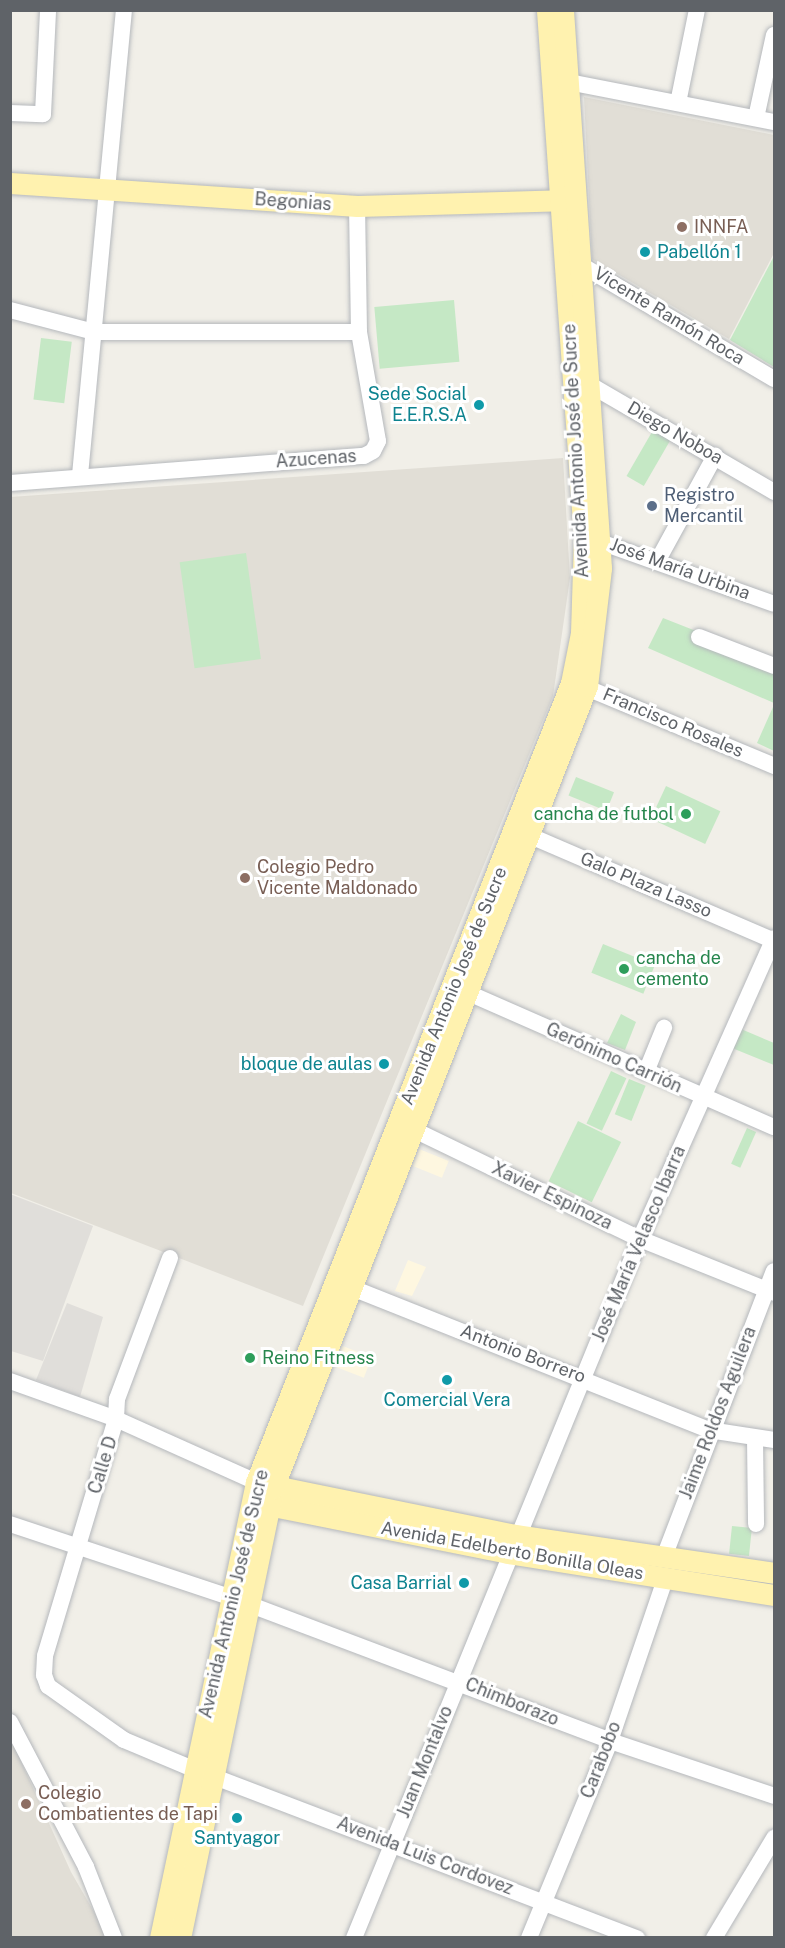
<!DOCTYPE html>
<html>
<head>
<meta charset="utf-8">
<style>
  body { margin:0 }
  #map { position:relative; width:785px; height:1948px; overflow:hidden; background:#f1efe8; font-family:"Public Sans",sans-serif }
  div>[style] { position:absolute }
  .commercial>* { inset:0; background:#fef7e0; transform-origin:0 0 }
  .industrial>* { inset:0; background:#e0deda }
  .education>* { inset:0; background:#e1ded6 }
  .green>* { inset:0; background:#c5e8c5; transform-origin:0 0 }
  .roads { filter:drop-shadow(0 0 2px #b5b8bc) drop-shadow(0 0 2px #b5b8bc) }
  .minor>* { height:16px; margin:-8px; padding:0 8px; transform-origin:8px; border-radius:8px; background:#fff }
  .major>* { height:21px; margin:-10.5px; padding:0 10.5px; transform-origin:10.5px; border-radius:10.5px; background:#fff2af }
  .dots>* { width:16px; height:16px; translate:-50% -50%; box-sizing:border-box; border:3px solid #fff; border-radius:50% }
  span { translate:-50% -50%; white-space:nowrap; text-align:center; line-height:1.15; -webkit-text-stroke:6px #fff; paint-order:stroke }
  .street-label { font-size:18px; color:#5f6368 }
  .education-label { font-size:18px; color:#785e54 }
  .left { translate:0 -50%; text-align:left }
  .culture-label { font-size:18px; color:#0d838f }
  .right { translate:-100% -50%; text-align:right }
  .service-label { font-size:18px; color:#4e5e75 }
  .leisure-label { font-size:18px; color:#27864d }
  .frame { position:absolute; inset:0; border:12px solid #5f6368; pointer-events:none }
</style>
</head>
<body>
<div id="map">
  <div class="commercial">
    <i style="left:419px;top:1149px;width:32px;height:18px;rotate:22deg"></i>
    <i style="clip-path:polygon(408px 1260px,426px 1267px,412px 1296px,395px 1291px)"></i>
    <i style="left:340px;top:1345px;width:34px;height:22px;rotate:21deg"></i>
  </div>
  <div class="industrial">
    <i style="clip-path:polygon(10px 1194px,93px 1226px,43px 1361px,11px 1351px)"></i>
    <i style="clip-path:polygon(67px 1303px,103px 1317px,80px 1397px,36px 1380px)"></i>
  </div>
  <div class="education">
    <i style="clip-path:polygon(584px 97px,774px 135px,774px 253px,729px 339px,592px 259px)"></i>
    <i style="clip-path:polygon(563px 458px,570px 578px,553px 696px,303px 1306px,11px 1193px,10px 497px)"></i>
    <i style="clip-path:polygon(10px 1737px,71px 1872px,105px 1931px,104px 1937px,11px 1937px)"></i>
  </div>
  <div class="green">
    <i style="clip-path:polygon(774px 256px,774px 367px,730px 340px)"></i>
    <i style="left:454px;top:300px;width:62px;height:80px;rotate:85deg"></i>
    <i style="left:41px;top:338px;width:31px;height:62px;rotate:7deg"></i>
    <i style="left:656px;top:425px;width:20px;height:59px;rotate:30deg"></i>
    <i style="left:246px;top:553px;width:107px;height:67px;rotate:82deg"></i>
    <i style="clip-path:polygon(663px 618px,696px 631px,692px 641px,774px 672px,774px 703px,648px 648px)"></i>
    <i style="clip-path:polygon(773px 707px,774px 708px,774px 751px,757px 743px)"></i>
    <i style="left:576px;top:777px;width:41px;height:20px;rotate:22deg"></i>
    <i style="left:666px;top:786px;width:60px;height:36px;rotate:25deg"></i>
    <i style="left:603px;top:944px;width:56px;height:31px;rotate:22deg"></i>
    <i style="clip-path:polygon(621px 1014px,636px 1022px,625px 1050px,607px 1043px)"></i>
    <i style="clip-path:polygon(741px 1029px,774px 1043px,774px 1065px,732px 1048px)"></i>
    <i style="left:611px;top:1071px;width:17px;height:58px;rotate:25deg"></i>
    <i style="left:629px;top:1079px;width:18px;height:38px;rotate:22deg"></i>
    <i style="left:578px;top:1121px;width:48px;height:67px;rotate:26deg"></i>
    <i style="left:747px;top:1128px;width:10px;height:39px;rotate:24deg"></i>
    <i style="left:732px;top:1526px;width:20px;height:28px;rotate:6deg"></i>
  </div>
  <div class="roads">
    <div class="minor">
      <i style="left:568px;top:82px;width:210px;rotate:11deg"></i>
      <i style="left:678px;top:103px;width:95px;rotate:-78.5deg"></i>
      <i style="left:10px;top:113px;width:33px;rotate:2deg"></i>
      <i style="left:43px;top:114px;width:104px;rotate:-87.2deg"></i>
      <i style="left:756px;top:118px;width:85px;rotate:-77.8deg"></i>
      <i style="left:571px;top:259px;width:236px;rotate:30.6deg"></i>
      <i style="left:10px;top:310px;width:87px;rotate:14.7deg"></i>
      <i style="left:94px;top:332px;width:265px"></i>
      <i style="left:580px;top:379px;width:225px;rotate:30.2deg"></i>
      <i style="left:80px;top:475px;width:467px;rotate:-84.6deg"></i>
      <i style="left:10px;top:483px;width:355px;rotate:-4.4deg"></i>
      <i style="left:364px;top:456px;width:10px;rotate:-29deg"></i>
      <i style="left:373px;top:451px;width:11px;rotate:-63deg"></i>
      <i style="left:378px;top:441px;width:111px;rotate:-99.9deg"></i>
      <i style="left:359px;top:332px;width:126px;rotate:-90.9deg"></i>
      <i style="left:589px;top:538px;width:196px;rotate:19.6deg"></i>
      <i style="left:658px;top:560px;width:119px;rotate:-61.3deg"></i>
      <i style="left:699px;top:637px;width:80px;rotate:21.1deg"></i>
      <i style="left:575px;top:683px;width:216px;rotate:22.6deg"></i>
      <i style="left:519px;top:831px;width:278px;rotate:23.3deg"></i>
      <i style="left:457px;top:988px;width:346px;rotate:23.7deg"></i>
      <i style="left:646px;top:1072px;width:48px;rotate:-67.8deg"></i>
      <i style="left:404px;top:1125px;width:262px;rotate:25.8deg"></i>
      <i style="left:640px;top:1239px;width:144px;rotate:21.9deg"></i>
      <i style="left:170px;top:1258px;width:151px;rotate:110.6deg"></i>
      <i style="left:117px;top:1399px;width:20px;rotate:93deg"></i>
      <i style="left:116px;top:1419px;width:247px;rotate:106.7deg"></i>
      <i style="left:45px;top:1656px;width:19px;rotate:93deg"></i>
      <i style="left:44px;top:1675px;width:12px;rotate:70deg"></i>
      <i style="left:48px;top:1686px;width:93px;rotate:35.4deg"></i>
      <i style="left:124px;top:1740px;width:75px;rotate:22.8deg"></i>
      <i style="left:342px;top:1284px;width:395px;rotate:21.7deg"></i>
      <i style="left:709px;top:1430px;width:66px;rotate:8.7deg"></i>
      <i style="left:10px;top:1381px;width:113px;rotate:19.7deg"></i>
      <i style="left:116px;top:1419px;width:154px;rotate:24.2deg"></i>
      <i style="left:755px;top:1438px;width:86px;rotate:89.3deg"></i>
      <i style="left:10px;top:1524px;width:234px;rotate:18.4deg"></i>
      <i style="left:664px;top:1557px;width:306px;rotate:-69deg"></i>
      <i style="left:251px;top:1605px;width:384px;rotate:20.7deg"></i>
      <i style="left:610px;top:1741px;width:173px;rotate:18.5deg"></i>
      <i style="left:10px;top:1722px;width:164px;rotate:62.3deg"></i>
      <i style="left:86px;top:1867px;width:76px;rotate:68.5deg"></i>
      <i style="left:212px;top:1776px;width:455px;rotate:20.9deg"></i>
      <i style="left:354px;top:1938px;width:755px;rotate:-67.75deg"></i>
      <i style="left:640px;top:1239px;width:329px;rotate:-66deg"></i>
      <i style="left:529px;top:1938px;width:213px;rotate:-67.6deg"></i>
      <i style="left:610px;top:1741px;width:171px;rotate:-71.2deg"></i>
      <i style="left:714px;top:1938px;width:117px;rotate:-59deg"></i>
    </div>
    <div class="major">
      <i style="left:10px;top:183px;width:348px;rotate:3.8deg"></i>
      <i style="left:357px;top:206px;width:213px;rotate:-1.6deg"></i>
      <i style="left:259px;top:1483px;width:261px;rotate:11.5deg"></i>
      <i style="left:515px;top:1535px;width:262px;rotate:8.3deg"></i>
      <i style="left:258px;top:1503px;width:255px;rotate:11.3deg"></i>
      <i style="left:508px;top:1553px;width:269px;rotate:9deg"></i>
      <i style="left:160px;top:1938px;width:466px;rotate:-78.1deg"></i>
      <i style="left:256px;top:1482px;width:859px;rotate:-68.48deg"></i>
      <i style="left:571px;top:683px;width:51px;rotate:-78.7deg"></i>
      <i style="left:581px;top:633px;width:96px;rotate:-88.2deg"></i>
      <i style="left:584px;top:537px;width:528px;rotate:-94.02deg"></i>
      <i style="left:180px;top:1938px;width:460px;rotate:-78.3deg"></i>
      <i style="left:273px;top:1488px;width:861px;rotate:-68.62deg"></i>
      <i style="left:587px;top:686px;width:119px;rotate:-83.2deg"></i>
      <i style="left:601px;top:568px;width:559px;rotate:-93.9deg"></i>
    </div>
  </div>
  <div class="dots">
    <i style="left:682px;top:227px;background:#8d6e63"></i>
    <i style="left:645px;top:252px;background:#0f9aa8"></i>
    <i style="left:479px;top:405px;background:#0f9aa8"></i>
    <i style="left:652px;top:506px;background:#5c6f8a"></i>
    <i style="left:686px;top:814px;background:#2e9e5b"></i>
    <i style="left:245px;top:878px;background:#8d6e63"></i>
    <i style="left:624px;top:969px;background:#2e9e5b"></i>
    <i style="left:384px;top:1064px;background:#0f9aa8"></i>
    <i style="left:250px;top:1358px;background:#2e9e5b"></i>
    <i style="left:447px;top:1380px;background:#0f9aa8"></i>
    <i style="left:464px;top:1583px;background:#0f9aa8"></i>
    <i style="left:26px;top:1804px;background:#8d6e63"></i>
    <i style="left:237px;top:1818px;background:#0f9aa8"></i>
  </div>
  <div class="street-label">
    <span style="left:293px;top:202px;rotate:4deg">Begonias</span>
    <span style="left:669px;top:316px;rotate:31deg">Vicente Ramón Roca</span>
    <span style="left:675px;top:433px;rotate:30deg">Diego Noboa</span>
    <span style="left:576px;top:451px;rotate:-93deg">Avenida Antonio José de Sucre</span>
    <span style="left:316px;top:459px;rotate:-4deg">Azucenas</span>
    <span style="left:680px;top:569px;rotate:20deg">José María Urbina</span>
    <span style="left:673px;top:723px;rotate:23deg">Francisco Rosales</span>
    <span style="left:646px;top:885px;rotate:23deg">Galo Plaza Lasso</span>
    <span style="left:454px;top:986px;rotate:-68deg">Avenida Antonio José de Sucre</span>
    <span style="left:614px;top:1058px;rotate:24deg">Gerónimo Carrión</span>
    <span style="left:552px;top:1196px;rotate:26deg">Xavier Espinoza</span>
    <span style="left:639px;top:1244px;rotate:-67deg">José María Velasco Ibarra</span>
    <span style="left:523px;top:1354px;rotate:21deg">Antonio Borrero</span>
    <span style="left:718px;top:1413px;rotate:-69deg">Jaime Roldos Aguilera</span>
    <span style="left:103px;top:1465px;rotate:-73deg">Calle D</span>
    <span style="left:512px;top:1551px;rotate:10deg">Avenida Edelberto Bonilla Oleas</span>
    <span style="left:234px;top:1594px;rotate:-77deg">Avenida Antonio José de Sucre</span>
    <span style="left:512px;top:1702px;rotate:22deg">Chimborazo</span>
    <span style="left:601px;top:1760px;rotate:-69deg">Carabobo</span>
    <span style="left:425px;top:1762px;rotate:-68deg">Juan Montalvo</span>
    <span style="left:425px;top:1856px;rotate:21deg">Avenida Luis Cordovez</span>
  </div>
  <div class="education-label">
    <span class="left" style="left:694px;top:227px">INNFA</span>
    <span class="left" style="left:257px;top:878px">Colegio Pedro<br>Vicente Maldonado</span>
    <span class="left" style="left:38px;top:1804px">Colegio<br>Combatientes de Tapi</span>
  </div>
  <div class="culture-label">
    <span class="left" style="left:657px;top:252px">Pabellón 1</span>
    <span class="right" style="left:467px;top:405px">Sede Social<br>E.E.R.S.A</span>
    <span class="right" style="left:372px;top:1064px">bloque de aulas</span>
    <span style="left:447px;top:1400px">Comercial Vera</span>
    <span class="right" style="left:452px;top:1583px">Casa Barrial</span>
    <span style="left:237px;top:1838px">Santyagor</span>
  </div>
  <div class="service-label">
    <span class="left" style="left:664px;top:506px">Registro<br>Mercantil</span>
  </div>
  <div class="leisure-label">
    <span class="right" style="left:674px;top:814px">cancha de futbol</span>
    <span class="left" style="left:636px;top:969px">cancha de<br>cemento</span>
    <span class="left" style="left:262px;top:1358px">Reino Fitness</span>
  </div>
  <div class="frame"></div>
</div>
</body>
</html>
